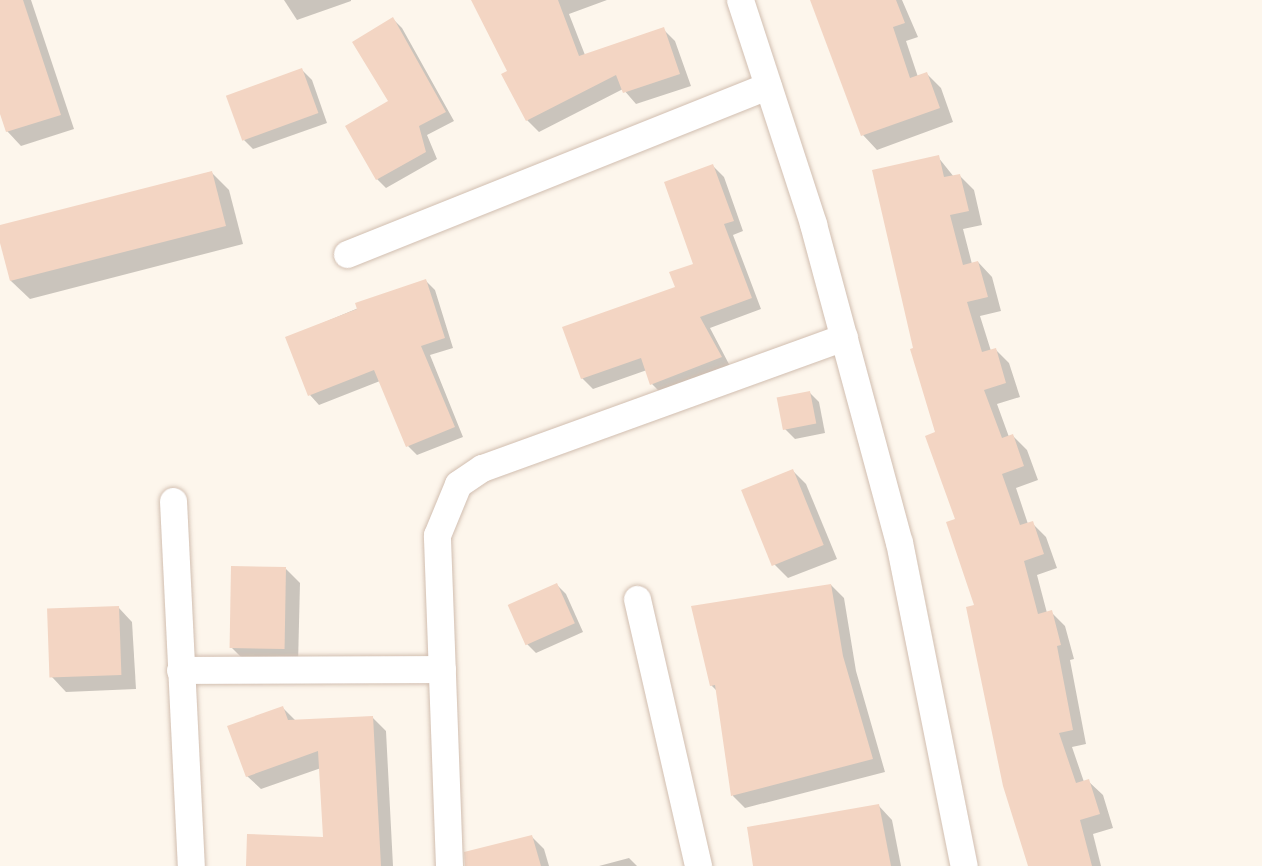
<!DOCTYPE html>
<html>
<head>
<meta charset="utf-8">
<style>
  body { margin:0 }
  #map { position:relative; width:1262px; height:866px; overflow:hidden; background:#fdf6ec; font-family:Barlow,sans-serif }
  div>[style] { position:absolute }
  .shadow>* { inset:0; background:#0003 }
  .building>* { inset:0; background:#f3d5c3; transform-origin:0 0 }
  .roads { filter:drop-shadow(0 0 2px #d1beb0) drop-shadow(0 0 2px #d1beb0) }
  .minor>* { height:27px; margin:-13.5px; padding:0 13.5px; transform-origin:13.5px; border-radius:13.5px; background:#fff }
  span { translate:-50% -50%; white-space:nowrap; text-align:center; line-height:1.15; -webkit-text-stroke:5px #fffaf3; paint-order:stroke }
</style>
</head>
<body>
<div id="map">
  <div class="shadow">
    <i style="clip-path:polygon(0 0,31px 0,74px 129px,21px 146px,7px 131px,0 109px)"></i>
    <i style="clip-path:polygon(284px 0,351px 0,351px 1px,297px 20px)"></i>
    <i style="clip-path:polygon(473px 0,607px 0,569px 14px,585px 55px,663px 29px,675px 41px,691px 86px,636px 104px,623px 89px,539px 132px,527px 120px,509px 71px)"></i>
    <i style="clip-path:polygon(815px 0,902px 0,918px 37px,906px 41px,918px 77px,927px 74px,941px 88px,953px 122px,877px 150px,863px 135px)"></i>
    <i style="clip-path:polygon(393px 19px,402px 28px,454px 121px,427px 135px,437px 159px,386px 188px,377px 179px,390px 102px)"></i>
    <i style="clip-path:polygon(302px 70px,312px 80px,327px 123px,253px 149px,244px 140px)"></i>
    <i style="clip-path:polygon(938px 157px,954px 177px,960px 176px,974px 190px,982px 225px,963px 229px,972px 264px,978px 262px,992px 277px,1001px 311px,980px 316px,991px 351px,995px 349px,1009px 363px,1020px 397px,997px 404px,1009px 437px,1013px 436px,1027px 450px,1038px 480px,1016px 488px,1028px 524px,1032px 523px,1046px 537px,1057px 568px,1037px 575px,1047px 613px,1051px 612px,1065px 626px,1074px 659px,1070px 660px,1086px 744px,1072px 747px,1084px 782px,1088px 781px,1103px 795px,1113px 828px,1093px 834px,1101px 866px,1029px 866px,957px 520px,915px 349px)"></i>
    <i style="clip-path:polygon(713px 166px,724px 177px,743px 231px,733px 235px,761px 309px,710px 328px,731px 368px,662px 394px,652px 384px,647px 370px,593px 389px,582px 378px,677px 288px,695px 264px)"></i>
    <i style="clip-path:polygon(211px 172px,229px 190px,243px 244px,30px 299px,11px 281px,0 226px)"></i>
    <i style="clip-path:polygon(425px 280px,435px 290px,453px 348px,430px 355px,463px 437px,417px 455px,408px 446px,380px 381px,319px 405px,310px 395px,287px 338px)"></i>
    <i style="clip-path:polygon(809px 392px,819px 402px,825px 433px,795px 439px,785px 429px)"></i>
    <i style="clip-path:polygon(792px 470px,806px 484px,837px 559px,788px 578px,774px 564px)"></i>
    <i style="clip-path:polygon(286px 569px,300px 583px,298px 664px,246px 662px,232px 648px)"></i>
    <i style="clip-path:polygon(557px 585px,566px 594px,583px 632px,536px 653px,527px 644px)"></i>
    <i style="clip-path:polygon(831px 585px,844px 598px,856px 671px,885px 772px,745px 808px,733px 796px,718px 692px,711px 685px)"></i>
    <i style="clip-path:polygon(118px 607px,132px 622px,136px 689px,66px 692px,52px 677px)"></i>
    <i style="clip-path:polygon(283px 708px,296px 721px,372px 717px,386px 731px,393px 866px,248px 866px,325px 838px,321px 768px,261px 789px,247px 776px)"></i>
    <i style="clip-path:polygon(878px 805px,892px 820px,901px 866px,755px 866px)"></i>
    <i style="clip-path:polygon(532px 837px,544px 849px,549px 866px,485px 866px)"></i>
    <i style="clip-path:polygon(629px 858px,637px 866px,599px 866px)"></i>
  </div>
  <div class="building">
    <i style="clip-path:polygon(0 0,23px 0,61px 115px,6px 132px,0 114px)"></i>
    <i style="clip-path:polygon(471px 0,558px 0,579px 56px,664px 27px,680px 74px,623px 93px,616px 75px,526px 121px,501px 74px,507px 71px)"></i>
    <i style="clip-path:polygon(810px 0,896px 0,905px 23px,893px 27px,910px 78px,927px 72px,940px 108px,861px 136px)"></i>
    <i style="clip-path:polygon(393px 17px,446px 112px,419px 126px,426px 152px,376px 180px,345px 126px,388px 101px,352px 42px)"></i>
    <i style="left:302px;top:68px;width:48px;height:81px;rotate:70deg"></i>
    <i style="clip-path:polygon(939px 155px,944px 177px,960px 174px,969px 211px,950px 215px,963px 265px,978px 261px,988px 297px,967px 302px,982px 352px,996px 348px,1006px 383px,984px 390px,1002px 438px,1013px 434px,1024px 466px,1002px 474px,1020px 525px,1033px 521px,1044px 554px,1024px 561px,1038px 614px,1052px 610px,1061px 645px,1057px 646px,1073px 730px,1059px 733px,1076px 783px,1089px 779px,1100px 814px,1080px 820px,1092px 866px,1028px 866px,1003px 786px,966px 607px,974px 605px,946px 522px,955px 519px,925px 436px,935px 432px,910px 349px,913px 348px,872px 170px)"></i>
    <i style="clip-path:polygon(713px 164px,734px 221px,724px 224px,752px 298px,700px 317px,722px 357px,650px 385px,641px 358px,581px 379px,562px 327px,675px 287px,669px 272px,693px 264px,664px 182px)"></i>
    <i style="clip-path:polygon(212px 171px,226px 226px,10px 281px,0 243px,0 225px)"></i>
    <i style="clip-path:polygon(426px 279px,445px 338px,421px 346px,455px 427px,406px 447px,374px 370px,308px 396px,285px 337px,357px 309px,355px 303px)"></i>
    <i style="left:810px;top:391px;width:33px;height:34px;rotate:79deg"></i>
    <i style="left:793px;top:469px;width:82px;height:56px;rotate:68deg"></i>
    <i style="left:231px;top:566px;width:55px;height:82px;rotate:1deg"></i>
    <i style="left:557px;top:583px;width:44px;height:54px;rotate:66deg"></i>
    <i style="clip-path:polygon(831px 584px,843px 656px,873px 759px,731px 796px,715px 685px,710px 686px,691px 606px)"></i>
    <i style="left:119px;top:606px;width:69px;height:72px;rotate:88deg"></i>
    <i style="clip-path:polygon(283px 706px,288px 720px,373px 716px,381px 866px,246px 866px,247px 834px,323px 837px,318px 751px,246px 777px,227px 726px)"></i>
    <i style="clip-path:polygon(879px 804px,891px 866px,753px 866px,747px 827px)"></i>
    <i style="clip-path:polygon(532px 835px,541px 866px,465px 866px,464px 852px)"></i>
  </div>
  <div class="roads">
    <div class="minor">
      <i style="left:740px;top:0;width:236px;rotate:71.9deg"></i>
      <i style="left:813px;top:224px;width:329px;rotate:74.9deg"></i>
      <i style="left:899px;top:542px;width:330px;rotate:78.7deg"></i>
      <i style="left:347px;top:254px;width:453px;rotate:-21.8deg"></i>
      <i style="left:173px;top:501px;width:365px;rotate:87.2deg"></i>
      <i style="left:637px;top:599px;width:274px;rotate:77.1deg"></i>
      <i style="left:180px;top:670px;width:262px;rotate:-0.2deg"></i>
      <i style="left:449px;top:866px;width:331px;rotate:-92.1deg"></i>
      <i style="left:437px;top:535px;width:55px;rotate:-67.6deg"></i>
      <i style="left:458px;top:484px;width:29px;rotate:-34deg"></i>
      <i style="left:482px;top:468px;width:385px;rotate:-19.9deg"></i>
    </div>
  </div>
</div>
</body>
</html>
